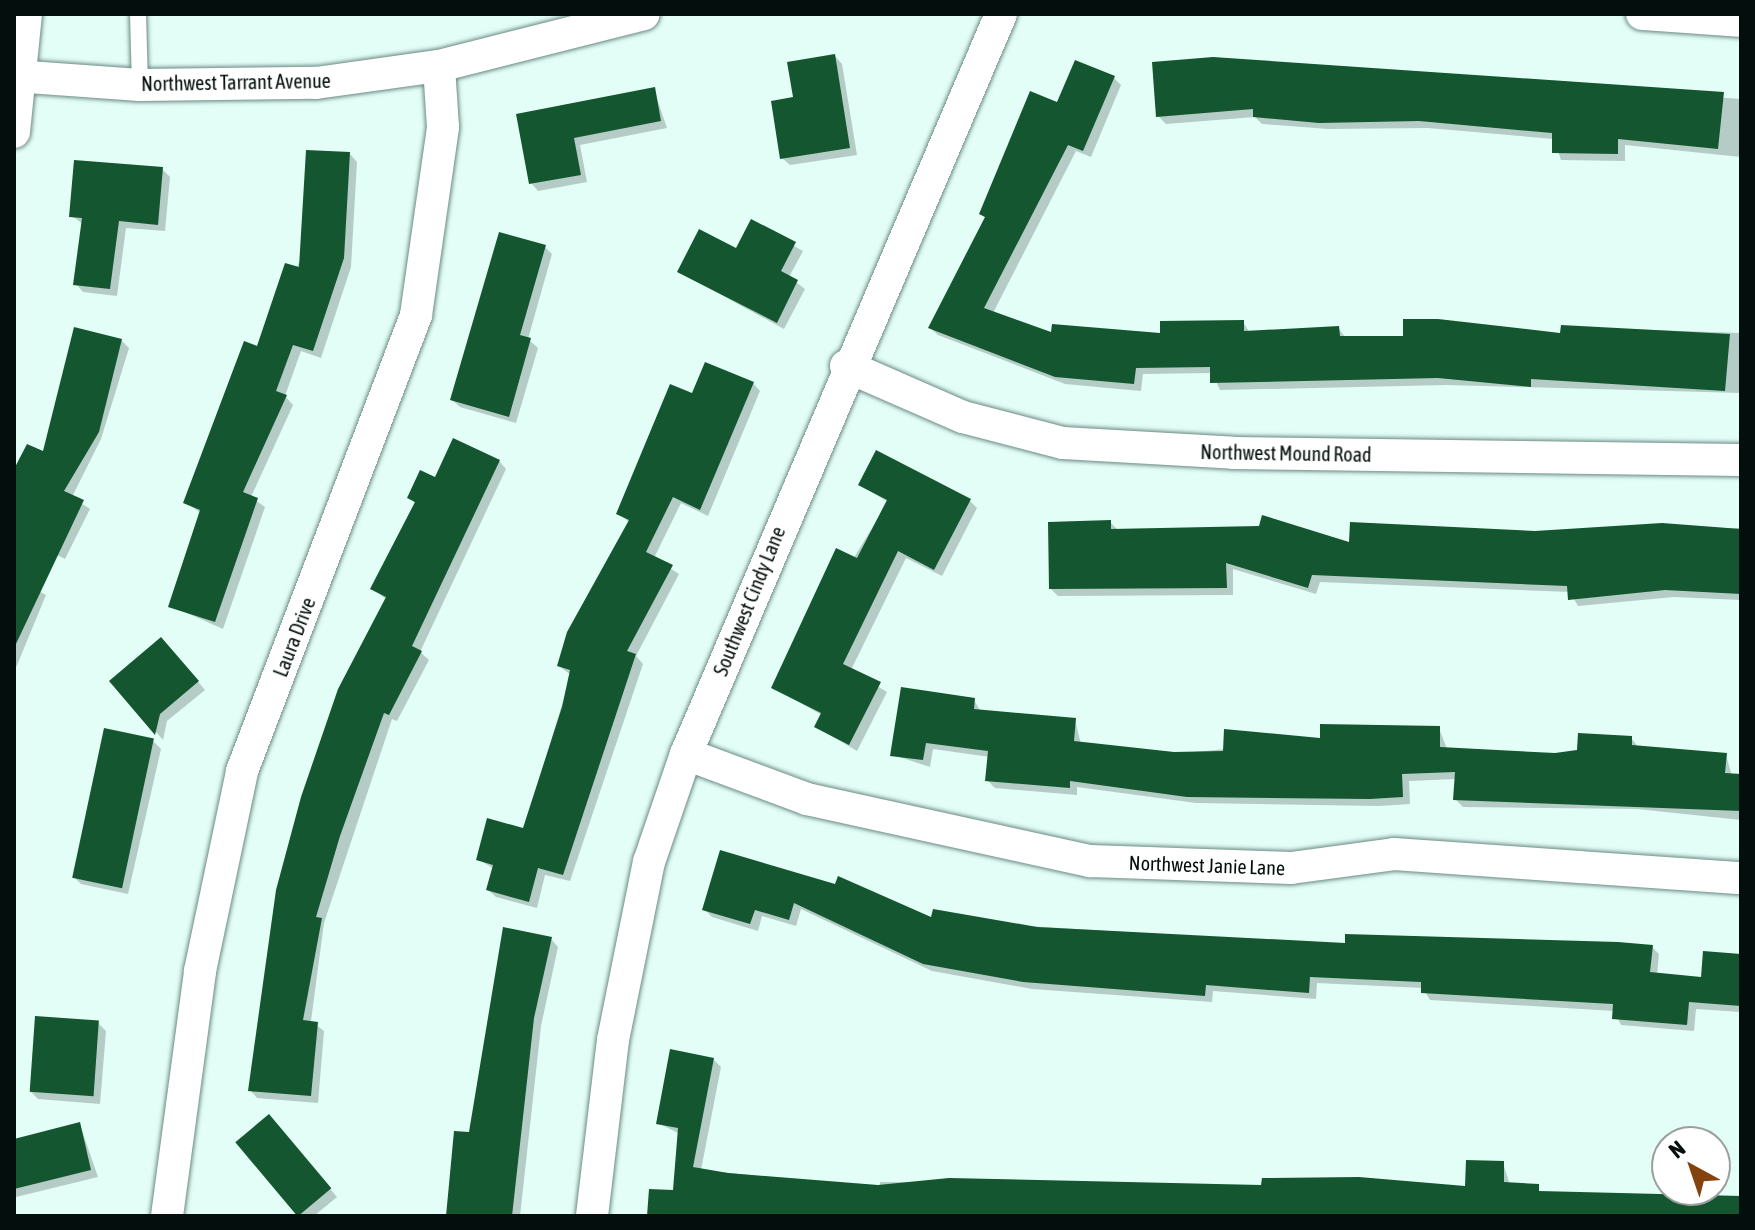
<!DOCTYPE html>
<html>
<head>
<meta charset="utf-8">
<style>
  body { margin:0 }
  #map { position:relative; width:1755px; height:1230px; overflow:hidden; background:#e3fef7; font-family:"Asap Condensed",sans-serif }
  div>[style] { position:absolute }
  .shadow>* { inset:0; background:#0003 }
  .building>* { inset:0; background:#14562f; transform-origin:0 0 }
  .roads { filter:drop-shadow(0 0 2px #6b8a83) drop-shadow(0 0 2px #6b8a83) }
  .lane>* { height:16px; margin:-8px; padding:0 8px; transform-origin:8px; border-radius:8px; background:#fff }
  .street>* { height:32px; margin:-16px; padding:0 16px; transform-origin:16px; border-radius:16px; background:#fff }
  span { translate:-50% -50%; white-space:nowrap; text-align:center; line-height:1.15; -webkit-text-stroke:8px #fff; paint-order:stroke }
  .street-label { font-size:20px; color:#040e0c }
  .frame { position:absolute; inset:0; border:16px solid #040e0c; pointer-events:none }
  .north { position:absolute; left:1651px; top:1126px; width:80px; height:80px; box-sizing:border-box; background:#fff; border:2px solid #9b9f9e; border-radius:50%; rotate:320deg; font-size:22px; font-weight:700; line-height:32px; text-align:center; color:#040e0c }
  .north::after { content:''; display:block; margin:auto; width:28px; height:36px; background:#83420e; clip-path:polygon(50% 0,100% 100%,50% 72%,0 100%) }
</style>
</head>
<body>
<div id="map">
  <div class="shadow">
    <i style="clip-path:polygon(835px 56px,842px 64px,857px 155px,790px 165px,782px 158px,795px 99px)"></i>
    <i style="clip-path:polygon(1213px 59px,1741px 99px,1741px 157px,1625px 145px,1625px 161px,1561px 160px,1554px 139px,1428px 128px,1328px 129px,1262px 124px,1255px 117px,1166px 124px,1158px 116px)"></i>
    <i style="clip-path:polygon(1114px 78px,1121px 85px,1091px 157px,1076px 151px,993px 313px,1053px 335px,1162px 335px,1243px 322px,1250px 333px,1338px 328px,1346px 338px,1562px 335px,1563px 327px,1741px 333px,1741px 393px,1447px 385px,1220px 390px,1212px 373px,1143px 374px,1141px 391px,1065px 384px,938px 335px,930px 328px,986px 218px,981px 214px,1058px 105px)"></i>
    <i style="clip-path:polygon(654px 90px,667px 128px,580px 145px,587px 182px,538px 191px,531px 183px,518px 116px)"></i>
    <i style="clip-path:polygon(350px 154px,357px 162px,351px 267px,321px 358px,301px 351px,285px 396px,293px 405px,251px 497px,265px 507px,223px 629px,171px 606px,201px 513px,186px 503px)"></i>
    <i style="clip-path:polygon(162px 169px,170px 177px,165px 231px,126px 228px,117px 296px,83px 292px,76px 284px,83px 224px,72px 216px)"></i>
    <i style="clip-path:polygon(752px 222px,803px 251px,789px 277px,805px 289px,784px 329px,679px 272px,737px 251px)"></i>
    <i style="clip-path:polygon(545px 247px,552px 254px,528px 339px,538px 348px,516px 423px,460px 407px,452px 400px)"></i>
    <i style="clip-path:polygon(121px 340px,129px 348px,101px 439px,72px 497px,90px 509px,65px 559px,14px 533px,14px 474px,28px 446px,44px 454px)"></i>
    <i style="clip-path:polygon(753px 383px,760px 391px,708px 516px,681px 503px,654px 558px,679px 574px,636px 656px,643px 664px,570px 881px,545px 875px,537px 908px,496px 897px,488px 890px,494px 869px,478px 859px,524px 830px,571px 675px,559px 666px,630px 523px,619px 514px,693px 396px)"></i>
    <i style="clip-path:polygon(499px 461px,506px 469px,420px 652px,429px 660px,397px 721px,392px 719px,324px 923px,311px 1021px,324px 1031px,318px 1103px,257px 1098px,250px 1090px,387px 600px,373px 589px,416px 504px,410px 498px,436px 479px)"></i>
    <i style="clip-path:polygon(860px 485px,969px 500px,977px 508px,942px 576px,906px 558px,851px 670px,887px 692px,857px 751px,816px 727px,822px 715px,774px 688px,888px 502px)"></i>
    <i style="clip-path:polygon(1110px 522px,1119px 531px,1351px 544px,1741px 528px,1741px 600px,1674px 597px,1578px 606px,1570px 592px,1320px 582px,1316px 594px,1233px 569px,1233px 595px,1058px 596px,1051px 589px)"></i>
    <i style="clip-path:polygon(14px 578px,46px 595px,15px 670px,14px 669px)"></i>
    <i style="clip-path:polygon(169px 647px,205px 690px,167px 721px,163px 740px,112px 681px)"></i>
    <i style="clip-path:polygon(974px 700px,981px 712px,1075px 720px,1081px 744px,1174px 754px,1439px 728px,1447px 749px,1555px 755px,1631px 738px,1639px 748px,1726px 755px,1732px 776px,1741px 776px,1741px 820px,1637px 809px,1463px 807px,1455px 799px,1456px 779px,1409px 781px,1410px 804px,1379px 806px,1196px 803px,1077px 787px,1077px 795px,995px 788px,987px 780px,990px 757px,933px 749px,930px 767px,893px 755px)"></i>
    <i style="clip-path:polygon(153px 741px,161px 749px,128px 894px,81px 884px,74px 877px)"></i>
    <i style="clip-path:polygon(721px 853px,933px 920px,1346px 946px,1652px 947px,1659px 954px,1657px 975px,1703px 979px,1741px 956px,1741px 1012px,1696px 1009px,1694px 1031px,1621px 1025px,1614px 1011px,1430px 1000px,1423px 988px,1317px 983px,1316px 999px,1213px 991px,1212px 1002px,1032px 989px,932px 971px,801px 909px,796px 926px,762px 916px,758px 931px,712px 917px,704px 909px)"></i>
    <i style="clip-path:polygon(551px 939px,558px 947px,541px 1026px,520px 1216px,448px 1216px,471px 1134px)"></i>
    <i style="clip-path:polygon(98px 1023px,106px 1031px,100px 1104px,38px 1099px,30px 1091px)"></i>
    <i style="clip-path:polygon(713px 1059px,721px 1067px,701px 1170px,837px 1184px,843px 1216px,649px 1216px,675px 1193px,680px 1134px,658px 1123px)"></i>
    <i style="clip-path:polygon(276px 1124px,337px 1197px,314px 1216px,300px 1216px,238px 1143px)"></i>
    <i style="clip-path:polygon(80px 1125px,98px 1177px,16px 1197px,14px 1141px)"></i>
    <i style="clip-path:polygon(1503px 1163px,1510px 1185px,1546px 1193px,1741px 1198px,1741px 1216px,880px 1216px,880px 1182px,1467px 1188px)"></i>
  </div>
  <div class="building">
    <i style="clip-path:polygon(835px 54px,850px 148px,780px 159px,771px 101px,793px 97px,787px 62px)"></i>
    <i style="clip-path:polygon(1213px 57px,1724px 92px,1718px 149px,1618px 139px,1618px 154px,1552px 153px,1552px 133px,1419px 121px,1319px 123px,1253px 117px,1253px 109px,1156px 117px,1152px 62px)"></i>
    <i style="clip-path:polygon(1075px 60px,1115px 76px,1083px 151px,1068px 145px,984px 308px,1051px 332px,1052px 324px,1160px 333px,1160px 321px,1244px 320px,1244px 331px,1339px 326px,1340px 336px,1403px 336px,1403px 319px,1438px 319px,1560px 333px,1561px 325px,1730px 334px,1725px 391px,1531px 379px,1531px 387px,1438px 378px,1210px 383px,1210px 367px,1136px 368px,1134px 384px,1055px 377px,928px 328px,985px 217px,979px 214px,1030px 91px,1057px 102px)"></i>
    <i style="clip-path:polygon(655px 87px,661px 121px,574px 138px,581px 175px,529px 184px,516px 114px)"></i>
    <i style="clip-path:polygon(306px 150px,350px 152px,344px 258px,313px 351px,293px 345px,276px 391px,287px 395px,243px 492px,258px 498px,215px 622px,168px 607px,200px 510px,183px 503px,244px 341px,257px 346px,285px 263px,299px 267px)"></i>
    <i style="clip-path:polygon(74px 160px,163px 167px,158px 225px,119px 221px,110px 289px,73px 285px,82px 218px,69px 217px)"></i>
    <i style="clip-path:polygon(751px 219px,796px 242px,781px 271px,798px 280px,777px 323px,677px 272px,699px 229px,736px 248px)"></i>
    <i style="clip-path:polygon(499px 232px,546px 245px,520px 335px,531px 338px,509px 417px,450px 400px)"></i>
    <i style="clip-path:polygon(74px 327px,122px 339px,99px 432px,64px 491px,84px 500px,15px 646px,14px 469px,27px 444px,43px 451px)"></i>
    <i style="clip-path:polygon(705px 362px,754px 382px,700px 510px,673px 497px,646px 552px,673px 565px,627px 651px,636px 654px,563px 875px,538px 868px,529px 902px,486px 890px,493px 865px,476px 860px,487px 818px,523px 828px,562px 707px,570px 670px,557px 666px,567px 632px,629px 520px,616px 514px,670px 384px,692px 393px)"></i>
    <i style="clip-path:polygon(453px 438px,500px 460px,412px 646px,422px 651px,389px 715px,384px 713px,340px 836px,316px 917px,322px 918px,303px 1020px,318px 1022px,311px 1096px,248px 1091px,276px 890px,301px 797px,338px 689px,386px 597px,370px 589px,415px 502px,407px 498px,420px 470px,435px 477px)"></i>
    <i style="clip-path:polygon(876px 450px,971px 499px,934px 570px,898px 551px,843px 664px,881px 682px,849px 745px,814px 727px,821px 713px,771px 688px,836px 548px,857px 558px,887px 500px,858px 485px)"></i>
    <i style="clip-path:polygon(1262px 515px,1349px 542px,1350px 522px,1535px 531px,1662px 523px,1741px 529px,1741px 594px,1665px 590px,1568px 600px,1567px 586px,1312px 575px,1308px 588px,1226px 563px,1227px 588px,1049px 589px,1048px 522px,1111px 520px,1111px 529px,1259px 526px)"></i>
    <i style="clip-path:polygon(161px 637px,199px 681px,160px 714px,155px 735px,109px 681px)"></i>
    <i style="clip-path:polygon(901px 687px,975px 698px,974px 709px,1076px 718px,1074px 741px,1174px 752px,1223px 751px,1224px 729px,1320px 738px,1320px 724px,1440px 726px,1440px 747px,1555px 753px,1577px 750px,1578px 733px,1632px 736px,1632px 745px,1727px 753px,1725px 773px,1741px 774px,1741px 811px,1453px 800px,1455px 772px,1402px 774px,1403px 797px,1370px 799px,1187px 797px,1070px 781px,1070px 788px,985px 781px,988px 751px,926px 743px,923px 760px,890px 756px)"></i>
    <i style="left:104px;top:728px;width:51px;height:153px;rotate:12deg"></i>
    <i style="clip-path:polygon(720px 850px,835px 884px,838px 876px,931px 917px,933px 909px,1037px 927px,1345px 943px,1345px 934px,1618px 942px,1653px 945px,1650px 972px,1701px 977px,1703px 951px,1741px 954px,1741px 1006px,1689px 1002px,1687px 1025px,1612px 1019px,1613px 1004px,1421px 993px,1421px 982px,1310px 977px,1309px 993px,1206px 985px,1205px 996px,1023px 982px,923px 964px,794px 903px,789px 920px,755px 910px,750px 924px,702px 910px)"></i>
    <i style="clip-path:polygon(503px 927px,552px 937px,534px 1018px,512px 1216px,446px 1216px,454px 1131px,469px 1132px)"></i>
    <i style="left:35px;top:1016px;width:64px;height:76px;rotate:4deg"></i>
    <i style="clip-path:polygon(670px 1049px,714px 1058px,693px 1167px,728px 1173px,878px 1185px,949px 1178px,1261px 1185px,1262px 1178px,1359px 1177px,1465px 1186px,1466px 1160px,1504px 1161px,1504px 1182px,1539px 1184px,1539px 1191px,1741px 1196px,1741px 1216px,647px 1216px,649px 1189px,673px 1190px,678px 1128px,656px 1124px)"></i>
    <i style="left:269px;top:1114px;width:97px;height:44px;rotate:50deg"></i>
    <i style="clip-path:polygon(80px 1122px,91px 1170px,14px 1189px,14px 1139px)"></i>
  </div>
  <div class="roads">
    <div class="lane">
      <i style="left:138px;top:14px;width:71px;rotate:88.4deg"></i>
    </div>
    <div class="street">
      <i style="left:1642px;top:14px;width:99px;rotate:4deg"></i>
      <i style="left:14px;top:76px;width:126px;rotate:4.1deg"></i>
      <i style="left:140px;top:85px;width:176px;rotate:-0.7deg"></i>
      <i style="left:316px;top:83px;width:124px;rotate:-7.9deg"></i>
      <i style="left:439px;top:66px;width:211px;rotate:-14.2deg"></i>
      <i style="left:14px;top:132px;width:119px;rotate:-84.2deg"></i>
      <i style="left:846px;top:366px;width:128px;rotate:23.6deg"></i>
      <i style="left:963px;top:417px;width:103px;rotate:14.6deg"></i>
      <i style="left:1063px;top:443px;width:171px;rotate:3.3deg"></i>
      <i style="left:1234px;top:453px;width:507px;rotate:0.79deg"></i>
      <i style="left:686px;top:754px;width:129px;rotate:20.4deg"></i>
      <i style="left:807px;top:799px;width:290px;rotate:12.4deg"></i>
      <i style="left:1090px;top:861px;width:201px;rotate:2deg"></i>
      <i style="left:1291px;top:868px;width:104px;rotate:-7.7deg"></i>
      <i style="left:1394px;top:854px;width:348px;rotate:4deg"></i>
      <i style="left:167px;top:1216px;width:247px;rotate:-82.3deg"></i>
      <i style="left:200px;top:971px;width:204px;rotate:-78.1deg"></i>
      <i style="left:242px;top:771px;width:488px;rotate:-69.1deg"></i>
      <i style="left:416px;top:315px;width:190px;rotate:-81.8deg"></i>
      <i style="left:443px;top:127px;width:61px;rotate:-93.8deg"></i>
      <i style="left:592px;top:1216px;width:177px;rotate:-83.2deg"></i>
      <i style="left:613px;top:1040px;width:182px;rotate:-78.6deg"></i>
      <i style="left:649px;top:862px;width:114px;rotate:-71.1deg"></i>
      <i style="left:686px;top:754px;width:804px;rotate:-66.94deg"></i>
    </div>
  </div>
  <div class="street-label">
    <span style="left:236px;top:82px;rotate:-1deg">Northwest Tarrant Avenue</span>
    <span style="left:1286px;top:453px;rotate:1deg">Northwest Mound Road</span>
    <span style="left:749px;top:601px;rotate:-68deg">Southwest Cindy Lane</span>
    <span style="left:294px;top:637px;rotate:-69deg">Laura Drive</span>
    <span style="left:1207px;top:865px;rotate:2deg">Northwest Janie Lane</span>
  </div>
  <div class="frame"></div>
  <div class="north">N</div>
</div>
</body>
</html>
